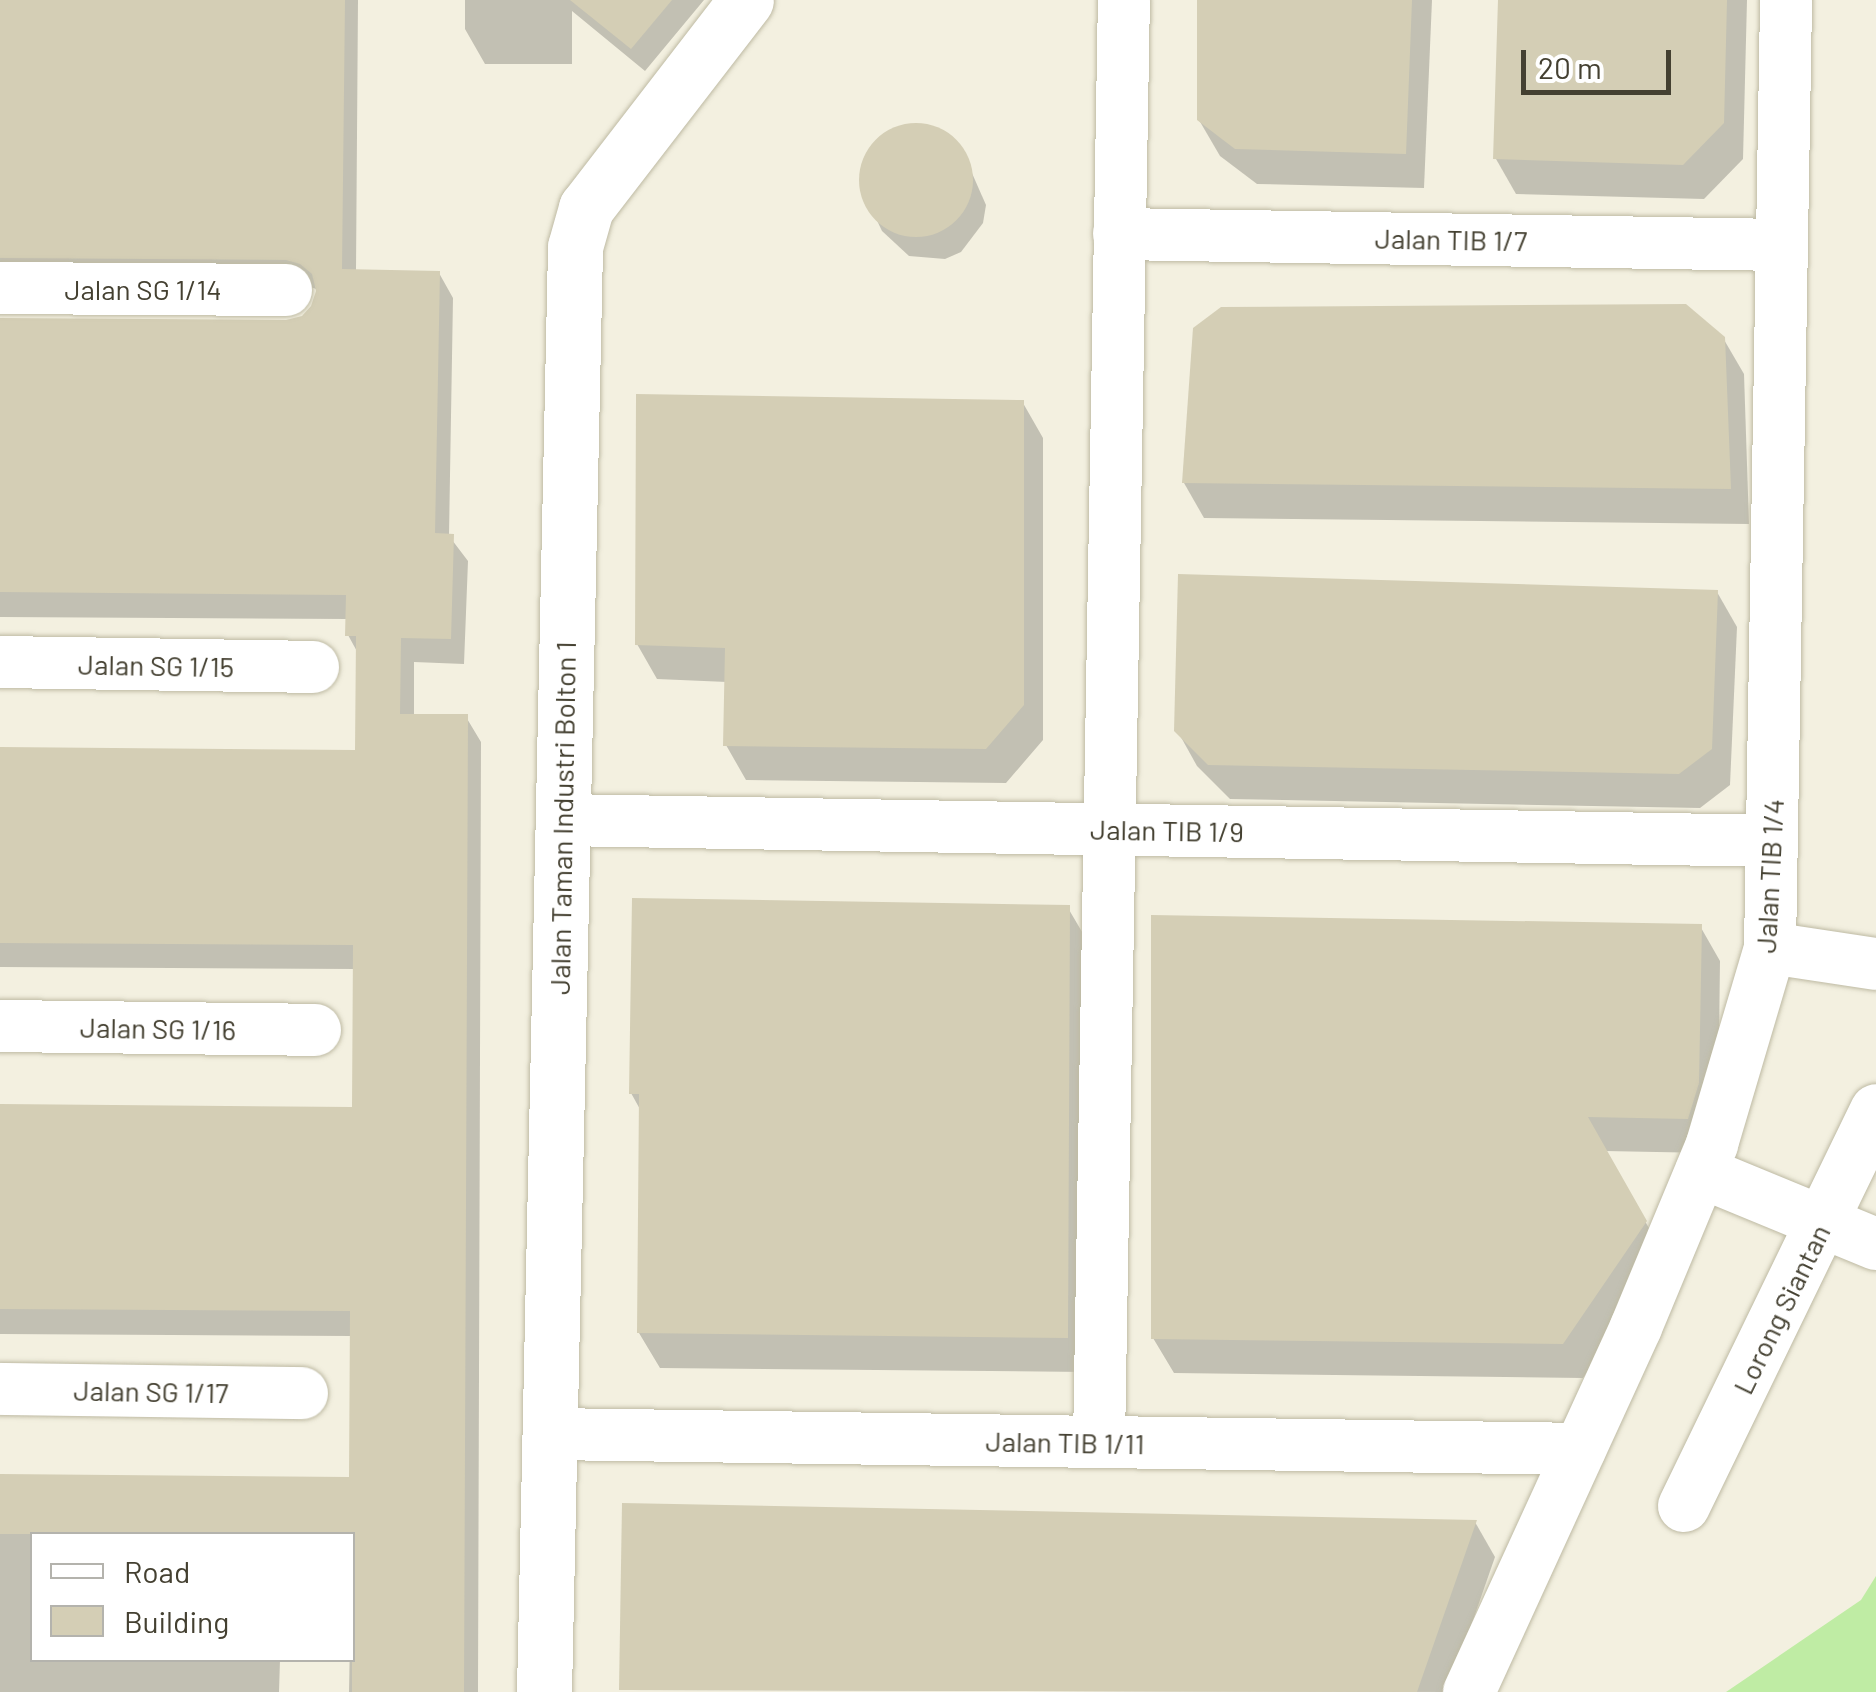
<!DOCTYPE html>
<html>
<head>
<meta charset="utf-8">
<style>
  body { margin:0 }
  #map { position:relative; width:1876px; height:1692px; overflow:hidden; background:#f3f0e0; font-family:Barlow,sans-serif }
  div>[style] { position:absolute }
  .green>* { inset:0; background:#bfeca4 }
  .shadow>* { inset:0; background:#0003 }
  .building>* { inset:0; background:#d4ceb5 }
  .round { border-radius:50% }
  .roads { filter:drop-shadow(0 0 2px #bebaa3) drop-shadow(0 0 2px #bebaa3) }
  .minor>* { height:52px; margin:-26px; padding:0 26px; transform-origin:26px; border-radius:26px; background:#fff }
  .tertiary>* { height:55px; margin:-27.5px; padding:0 27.5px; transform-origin:27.5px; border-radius:27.5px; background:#fff }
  span { translate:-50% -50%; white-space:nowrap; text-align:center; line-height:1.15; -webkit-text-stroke:10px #fff; paint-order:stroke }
  .street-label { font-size:28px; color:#444031 }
  .legend { position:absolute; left:30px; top:1532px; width:325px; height:130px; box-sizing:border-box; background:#fff; border:2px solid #b4b3ad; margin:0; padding:12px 18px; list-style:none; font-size:30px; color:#444031 }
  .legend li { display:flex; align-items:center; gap:20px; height:50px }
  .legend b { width:50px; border:2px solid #b4b3ad }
  .scale { position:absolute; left:1521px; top:50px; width:150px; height:45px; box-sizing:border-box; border:5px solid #444031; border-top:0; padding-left:12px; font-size:30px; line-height:35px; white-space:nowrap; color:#444031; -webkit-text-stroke:8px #fff; paint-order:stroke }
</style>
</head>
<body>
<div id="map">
  <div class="green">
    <i style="clip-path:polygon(1876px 1576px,1876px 1692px,1726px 1692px,1861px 1600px)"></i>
  </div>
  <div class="shadow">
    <i style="clip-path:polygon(0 0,358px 0,356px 272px,439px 273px,453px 298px,449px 536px,468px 561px,464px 664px,414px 662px,414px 716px,466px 717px,481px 742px,478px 1692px,349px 1692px,352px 1534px,32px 1534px,32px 1660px,280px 1660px,279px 1692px,0 1692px,0 1477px,351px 1480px,352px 1336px,0 1334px,0 1107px,354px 1109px,356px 969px,0 967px,0 749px,358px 752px,359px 655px,348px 635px,348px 619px,0 617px,0 321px,286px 322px,301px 319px,313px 307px,319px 290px,302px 284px,0 287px)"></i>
    <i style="clip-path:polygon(465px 0,704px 0,645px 71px,572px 11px,572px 64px,485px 64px,465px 29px)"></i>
    <i style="clip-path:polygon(1200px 0,1432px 0,1424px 188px,1257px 184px,1220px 156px,1199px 120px)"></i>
    <i style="clip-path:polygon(1501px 0,1747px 0,1743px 159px,1704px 199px,1516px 194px,1496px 159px)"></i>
    <i style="clip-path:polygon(930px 126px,960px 146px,986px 205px,983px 223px,961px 252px,945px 259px,909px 256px,882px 231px,862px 189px,867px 154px,894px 129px)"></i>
    <i style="clip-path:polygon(1723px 338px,1744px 374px,1749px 524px,1204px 518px,1184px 483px)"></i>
    <i style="clip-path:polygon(1023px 403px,1043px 438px,1043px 740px,1006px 783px,746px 780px,726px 745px,727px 682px,657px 679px,637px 644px)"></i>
    <i style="clip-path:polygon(1717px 592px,1737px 627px,1730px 785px,1700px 808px,1230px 799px,1197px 766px,1177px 730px)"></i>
    <i style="clip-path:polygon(1068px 908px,1088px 942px,1087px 1372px,660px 1368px,639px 1333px,641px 1111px,631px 1093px)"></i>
    <i style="clip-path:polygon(1700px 926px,1720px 961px,1718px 1119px,1708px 1153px,1605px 1151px,1666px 1258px,1583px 1378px,1174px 1373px,1153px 1338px)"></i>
    <i style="clip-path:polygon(1475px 1522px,1495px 1557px,1448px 1692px,621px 1690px)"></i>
  </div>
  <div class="building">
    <i style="clip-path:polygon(0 0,345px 0,342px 269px,440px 271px,435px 533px,454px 534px,451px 639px,401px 638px,400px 714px,468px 714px,464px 1692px,352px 1692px,352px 1534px,0 1534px,0 1474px,349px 1477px,350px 1311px,0 1309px,0 1104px,352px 1107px,353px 945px,0 943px,0 747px,355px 750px,356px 636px,345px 636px,346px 595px,0 592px,0 318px,286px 320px,302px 316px,311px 306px,316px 291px,312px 274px,300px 264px,286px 260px,0 258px)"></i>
    <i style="clip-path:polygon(570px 0,672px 0,631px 49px)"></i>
    <i style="clip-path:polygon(1197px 0,1412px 0,1406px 154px,1235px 149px,1197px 120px)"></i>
    <i style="clip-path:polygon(1498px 0,1727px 0,1724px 123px,1683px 165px,1493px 159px)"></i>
    <i class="round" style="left:859px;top:123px;width:114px;height:114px"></i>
    <i style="clip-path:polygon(1686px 304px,1725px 337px,1731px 489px,1182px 483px,1193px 328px,1221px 307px)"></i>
    <i style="clip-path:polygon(636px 394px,1024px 400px,1024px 705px,986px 749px,723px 746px,725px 648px,635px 645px)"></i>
    <i style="clip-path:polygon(1178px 574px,1718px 590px,1712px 749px,1679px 774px,1208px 765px,1174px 731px)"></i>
    <i style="clip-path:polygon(632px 898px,1070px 905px,1068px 1338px,637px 1333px,639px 1094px,629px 1094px)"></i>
    <i style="clip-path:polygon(1151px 915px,1702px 924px,1699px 1083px,1688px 1119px,1588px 1117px,1647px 1221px,1563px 1344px,1151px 1339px)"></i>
    <i style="clip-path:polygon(622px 1503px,1477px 1520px,1417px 1692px,619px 1690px)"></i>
  </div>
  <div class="roads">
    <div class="minor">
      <i style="left:1119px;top:234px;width:663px;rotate:0.95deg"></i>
      <i style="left:0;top:288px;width:286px;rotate:0.4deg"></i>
      <i style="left:0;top:662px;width:313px;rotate:0.9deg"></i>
      <i style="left:562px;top:820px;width:1210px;rotate:0.99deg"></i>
      <i style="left:1770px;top:948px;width:107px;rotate:8.6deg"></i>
      <i style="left:0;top:1026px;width:315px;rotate:0.7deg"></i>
      <i style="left:1701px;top:1172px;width:189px;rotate:22.4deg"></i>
      <i style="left:0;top:1389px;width:302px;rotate:0.8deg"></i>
      <i style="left:550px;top:1434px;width:1030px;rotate:0.83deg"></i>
      <i style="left:1099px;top:1442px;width:1442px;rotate:-89.01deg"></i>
      <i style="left:1684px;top:1506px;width:440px;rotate:-64.1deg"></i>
      <i style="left:1469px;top:1692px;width:401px;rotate:-65.4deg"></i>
      <i style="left:1636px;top:1327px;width:198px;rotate:-67.4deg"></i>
      <i style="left:1712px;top:1144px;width:204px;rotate:-73.5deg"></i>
      <i style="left:1770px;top:948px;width:948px;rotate:-89.03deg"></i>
    </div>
    <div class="tertiary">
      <i style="left:544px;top:1692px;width:1445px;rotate:-88.77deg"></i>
      <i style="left:575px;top:247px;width:41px;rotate:-74.2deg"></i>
      <i style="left:586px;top:208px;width:262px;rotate:-52.4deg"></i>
    </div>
  </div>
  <div class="street-label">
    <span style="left:1451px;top:239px;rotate:1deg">Jalan TIB 1/7</span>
    <span style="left:143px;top:289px">Jalan SG 1/14</span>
    <span style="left:156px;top:665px;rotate:1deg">Jalan SG 1/15</span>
    <span style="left:562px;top:818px;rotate:-89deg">Jalan Taman Industri Bolton 1</span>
    <span style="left:1167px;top:830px;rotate:1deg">Jalan TIB 1/9</span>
    <span style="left:1769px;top:876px;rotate:-87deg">Jalan TIB 1/4</span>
    <span style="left:158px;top:1028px;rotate:1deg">Jalan SG 1/16</span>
    <span style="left:1781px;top:1309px;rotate:-64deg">Lorong Siantan</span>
    <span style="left:151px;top:1391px;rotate:1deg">Jalan SG 1/17</span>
    <span style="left:1065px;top:1442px;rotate:1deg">Jalan TIB 1/11</span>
  </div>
  <ul class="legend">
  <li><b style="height:12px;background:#fff"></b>Road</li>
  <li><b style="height:28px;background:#d4ceb5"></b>Building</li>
  </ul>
  <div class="scale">20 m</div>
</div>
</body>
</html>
